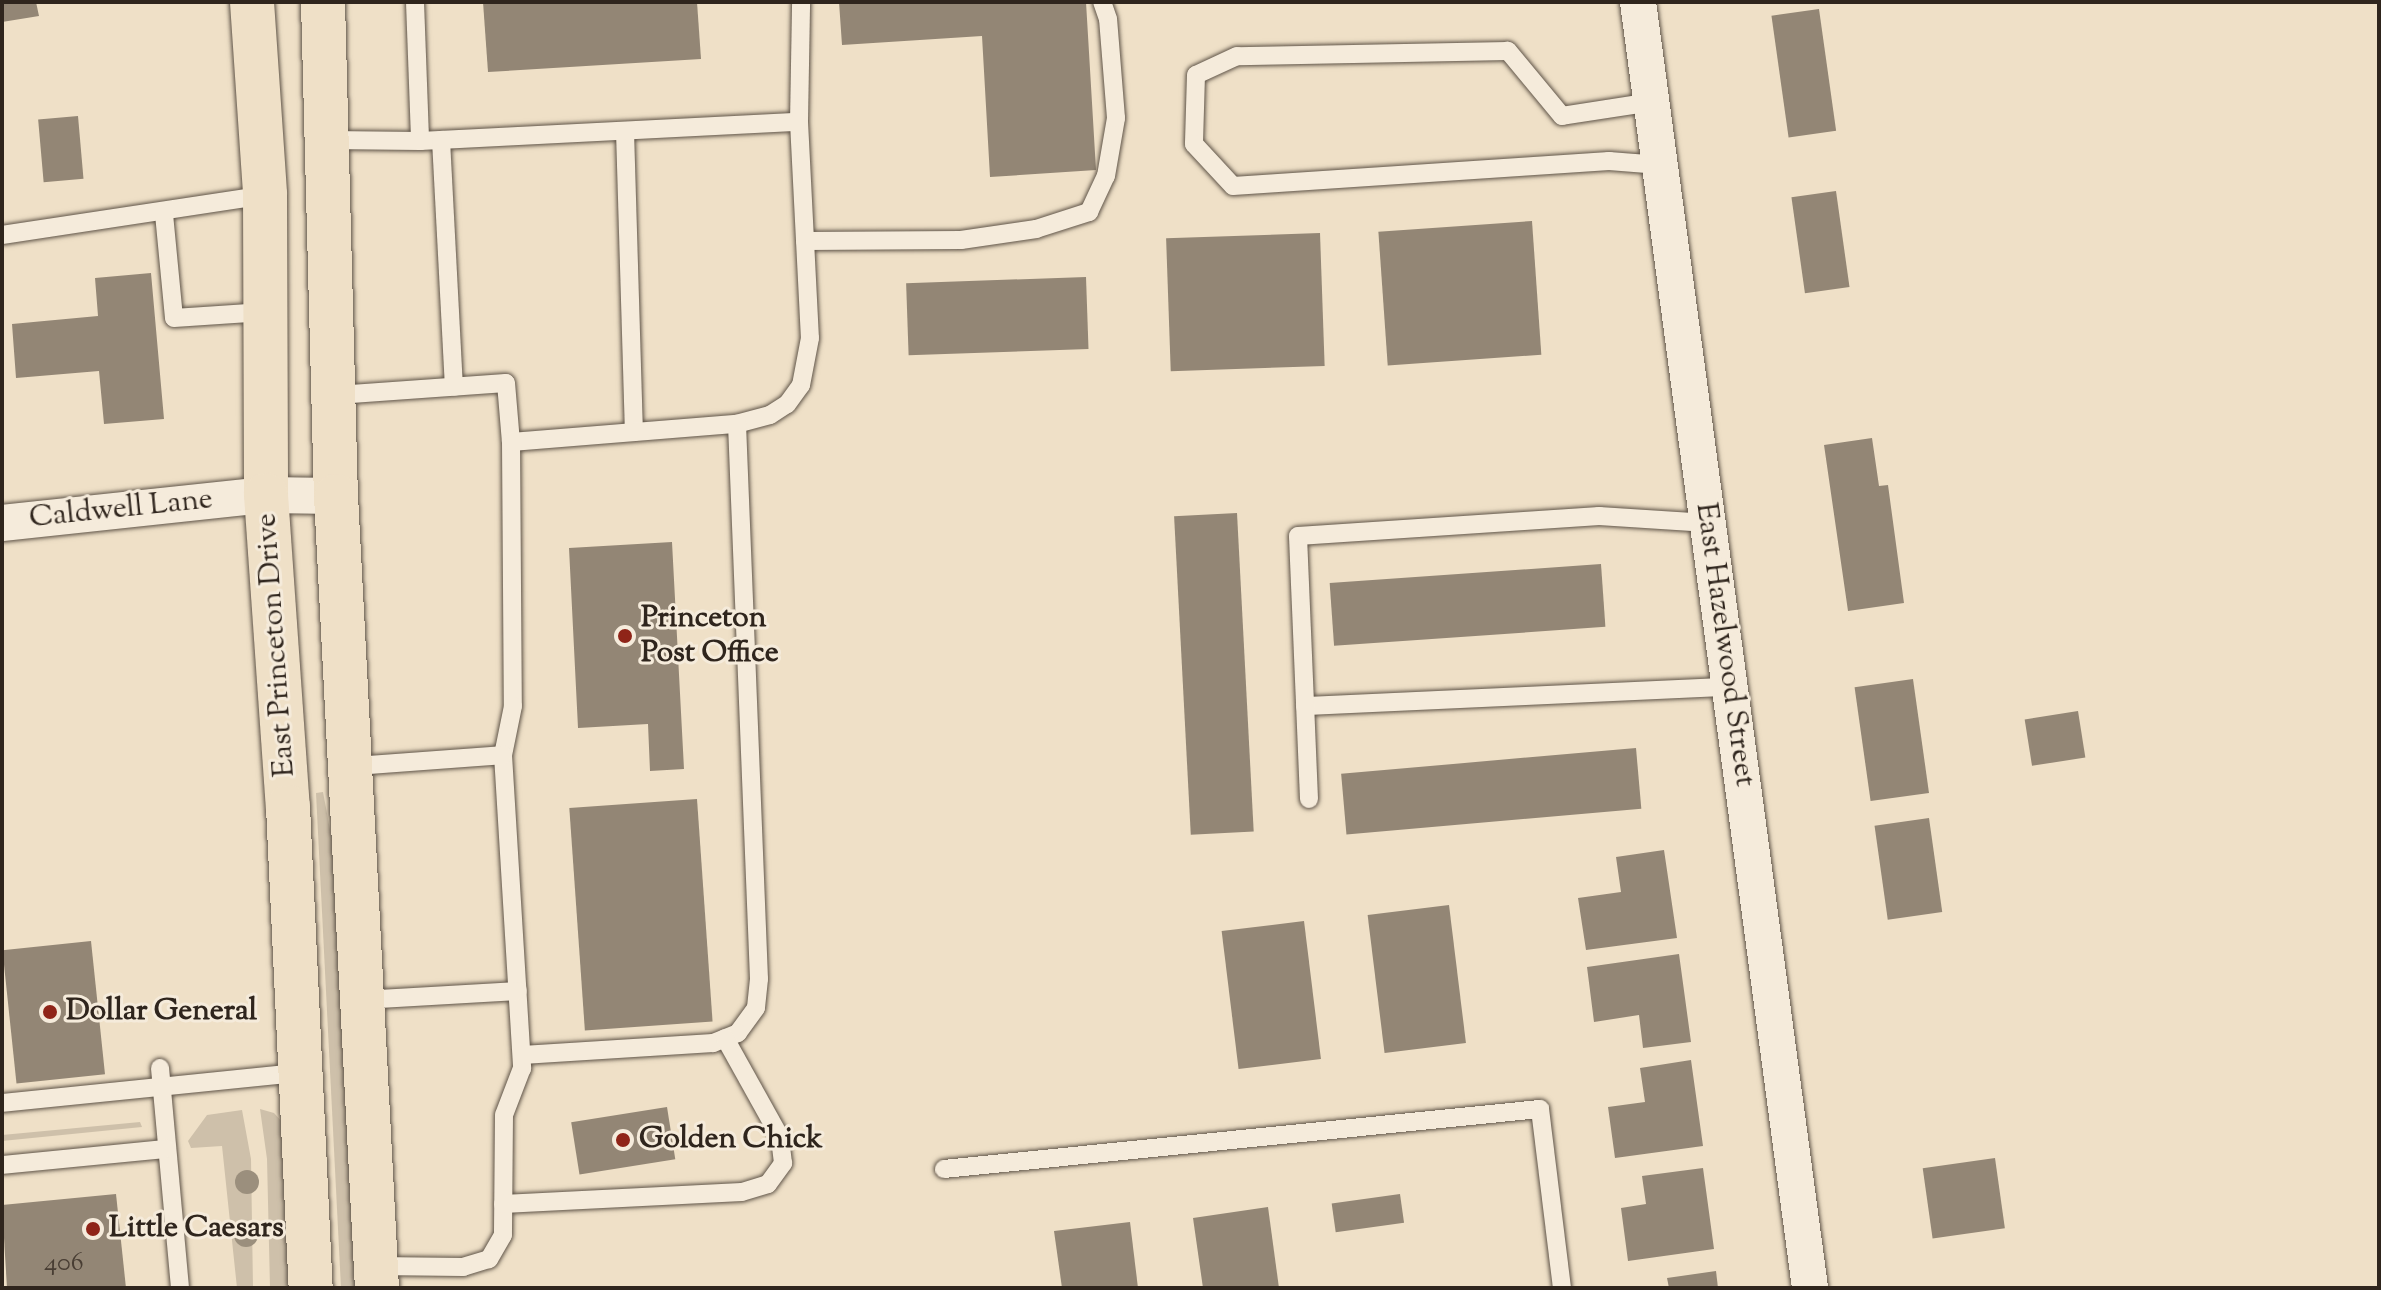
<!DOCTYPE html>
<html>
<head>
<meta charset="utf-8">
<style>
  body { margin:0 }
  #map { position:relative; width:2381px; height:1290px; overflow:hidden; background:#efe0c7; font-family:"Sorts Mill Goudy",serif }
  div>[style] { position:absolute }
  .green>* { inset:0; background:#cec0aa }
  .building>* { inset:0; background:#938675; transform-origin:0 0 }
  .roads { filter:drop-shadow(0 0 2px #5f5448) drop-shadow(0 0 2px #5f5448) }
  .service>* { height:18px; margin:-9px; padding:0 9px; transform-origin:9px; border-radius:9px; background:#f5ebdb }
  .minor>* { height:36px; margin:-18px; padding:0 18px; transform-origin:18px; border-radius:18px; background:#f5ebdb }
  .trunk>* { height:44px; margin:-22px; padding:0 22px; transform-origin:22px; border-radius:22px; background:#efe0c7 }
  .trees>* { width:24px; height:24px; margin:-12px; border-radius:50%; background:#9b8f7d }
  .dots>* { width:22px; height:22px; translate:-50% -50%; box-sizing:border-box; border:4px solid #f5ebdb; border-radius:50% }
  span { translate:-50% -50%; white-space:nowrap; text-align:center; line-height:1.15; -webkit-text-stroke:6px #f5ebdb; paint-order:stroke }
  .number-label { font-size:26px; color:#483d33 }
  .number-label span { -webkit-text-stroke-width:0 }
  .street-label { font-size:30px; color:#2f251d }
  .poi-label { font-size:30px; color:#2f251d; font-weight:700 }
  .left { translate:0 -50%; text-align:left }
  .frame { position:absolute; inset:0; border:4px solid #2f251d; pointer-events:none }
</style>
</head>
<body>
<div id="map">
  <div class="green">
    <i style="clip-path:polygon(323px 792px,334px 851px,366px 1288px,341px 1288px,316px 793px)"></i>
    <i style="clip-path:polygon(260px 1109px,274px 1113px,284px 1124px,294px 1288px,270px 1288px,267px 1159px)"></i>
    <i style="clip-path:polygon(242px 1110px,251px 1159px,253px 1288px,237px 1288px,222px 1146px,191px 1148px,188px 1141px,207px 1115px)"></i>
    <i style="clip-path:polygon(140px 1122px,142px 1127px,2px 1141px,2px 1135px)"></i>
  </div>
  <div class="building">
    <i style="clip-path:polygon(2px 2px,36px 2px,39px 16px,2px 22px)"></i>
    <i style="clip-path:polygon(483px 2px,697px 2px,701px 59px,488px 72px)"></i>
    <i style="clip-path:polygon(839px 2px,1086px 2px,1096px 170px,990px 177px,982px 36px,842px 45px)"></i>
    <i style="left:1819px;top:9px;width:123px;height:48px;rotate:82deg"></i>
    <i style="left:78px;top:116px;width:63px;height:40px;rotate:85deg"></i>
    <i style="left:1836px;top:191px;width:97px;height:45px;rotate:82deg"></i>
    <i style="left:1532px;top:221px;width:134px;height:154px;rotate:86deg"></i>
    <i style="left:1320px;top:233px;width:133px;height:154px;rotate:88deg"></i>
    <i style="clip-path:polygon(151px 273px,164px 419px,104px 424px,99px 371px,16px 378px,12px 324px,98px 316px,95px 278px)"></i>
    <i style="left:1086px;top:277px;width:72px;height:180px;rotate:88deg"></i>
    <i style="clip-path:polygon(1872px 438px,1879px 486px,1888px 485px,1904px 603px,1848px 611px,1824px 445px)"></i>
    <i style="left:1237px;top:513px;width:319px;height:63px;rotate:87deg"></i>
    <i style="clip-path:polygon(672px 542px,684px 769px,650px 771px,648px 724px,578px 728px,569px 548px)"></i>
    <i style="left:1601px;top:564px;width:63px;height:272px;rotate:86deg"></i>
    <i style="left:1913px;top:679px;width:115px;height:59px;rotate:82deg"></i>
    <i style="left:2078px;top:711px;width:47px;height:54px;rotate:81deg"></i>
    <i style="left:1636px;top:748px;width:61px;height:296px;rotate:85deg"></i>
    <i style="left:697px;top:799px;width:223px;height:128px;rotate:86deg"></i>
    <i style="left:1929px;top:818px;width:95px;height:55px;rotate:82deg"></i>
    <i style="clip-path:polygon(1664px 850px,1677px 938px,1586px 950px,1578px 898px,1621px 892px,1616px 857px)"></i>
    <i style="left:1449px;top:905px;width:139px;height:82px;rotate:83deg"></i>
    <i style="left:1304px;top:921px;width:139px;height:83px;rotate:83deg"></i>
    <i style="left:91px;top:941px;width:134px;height:89px;rotate:84deg"></i>
    <i style="clip-path:polygon(1679px 954px,1691px 1042px,1643px 1048px,1639px 1015px,1594px 1022px,1587px 967px)"></i>
    <i style="clip-path:polygon(1691px 1060px,1703px 1146px,1615px 1158px,1608px 1107px,1645px 1102px,1640px 1068px)"></i>
    <i style="left:667px;top:1107px;width:53px;height:97px;rotate:81deg"></i>
    <i style="left:1995px;top:1158px;width:71px;height:73px;rotate:82deg"></i>
    <i style="clip-path:polygon(1703px 1168px,1714px 1249px,1628px 1261px,1621px 1208px,1646px 1204px,1642px 1176px)"></i>
    <i style="clip-path:polygon(116px 1194px,126px 1288px,7px 1288px,2px 1205px)"></i>
    <i style="left:1400px;top:1194px;width:29px;height:69px;rotate:82deg"></i>
    <i style="clip-path:polygon(1268px 1207px,1279px 1288px,1203px 1288px,1193px 1218px)"></i>
    <i style="clip-path:polygon(1130px 1222px,1138px 1288px,1062px 1288px,1054px 1231px)"></i>
    <i style="clip-path:polygon(1716px 1271px,1718px 1288px,1669px 1288px,1667px 1278px)"></i>
  </div>
  <div class="roads">
    <div class="service">
      <i style="left:415px;top:2px;width:139px;rotate:87.9deg"></i>
      <i style="left:1652px;top:102px;width:91px;rotate:171.2deg"></i>
      <i style="left:1562px;top:116px;width:85px;rotate:-129.7deg"></i>
      <i style="left:1508px;top:51px;width:271px;rotate:178.9deg"></i>
      <i style="left:1237px;top:56px;width:45px;rotate:155.1deg"></i>
      <i style="left:1196px;top:75px;width:69px;rotate:91.7deg"></i>
      <i style="left:1194px;top:144px;width:57px;rotate:47.1deg"></i>
      <i style="left:1233px;top:186px;width:377px;rotate:-3.8deg"></i>
      <i style="left:1609px;top:161px;width:51px;rotate:4.5deg"></i>
      <i style="left:799px;top:122px;width:120px;rotate:-89deg"></i>
      <i style="left:625px;top:131px;width:301px;rotate:88.3deg"></i>
      <i style="left:329px;top:140px;width:91px;rotate:0.6deg"></i>
      <i style="left:420px;top:141px;width:379px;rotate:-2.9deg"></i>
      <i style="left:799px;top:122px;width:216px;rotate:87.1deg"></i>
      <i style="left:810px;top:338px;width:48px;rotate:100.8deg"></i>
      <i style="left:801px;top:385px;width:24px;rotate:126deg"></i>
      <i style="left:787px;top:404px;width:20px;rotate:147deg"></i>
      <i style="left:770px;top:415px;width:34px;rotate:165deg"></i>
      <i style="left:441px;top:140px;width:247px;rotate:87deg"></i>
      <i style="left:164px;top:214px;width:104px;rotate:84.5deg"></i>
      <i style="left:174px;top:318px;width:90px;rotate:-3.8deg"></i>
      <i style="left:2px;top:235px;width:266px;rotate:-8.6deg"></i>
      <i style="left:805px;top:241px;width:156px;rotate:-0.4deg"></i>
      <i style="left:961px;top:240px;width:76px;rotate:-8.3deg"></i>
      <i style="left:1036px;top:229px;width:56px;rotate:-17.8deg"></i>
      <i style="left:1089px;top:212px;width:40px;rotate:-65deg"></i>
      <i style="left:1106px;top:176px;width:59px;rotate:-80.2deg"></i>
      <i style="left:1116px;top:118px;width:99px;rotate:-94.6deg"></i>
      <i style="left:1108px;top:19px;width:18px;rotate:-109deg"></i>
      <i style="left:337px;top:395px;width:169px;rotate:-4.1deg"></i>
      <i style="left:506px;top:383px;width:59px;rotate:85.2deg"></i>
      <i style="left:511px;top:442px;width:264px;rotate:89.6deg"></i>
      <i style="left:513px;top:706px;width:50px;rotate:101.5deg"></i>
      <i style="left:503px;top:755px;width:314px;rotate:86.5deg"></i>
      <i style="left:522px;top:1068px;width:50px;rotate:111deg"></i>
      <i style="left:504px;top:1115px;width:120px;rotate:90.5deg"></i>
      <i style="left:503px;top:1235px;width:28px;rotate:120deg"></i>
      <i style="left:489px;top:1259px;width:27px;rotate:163deg"></i>
      <i style="left:463px;top:1267px;width:87px;rotate:-179.3deg"></i>
      <i style="left:511px;top:442px;width:227px;rotate:-4.6deg"></i>
      <i style="left:737px;top:424px;width:555px;rotate:87.73deg"></i>
      <i style="left:759px;top:979px;width:29px;rotate:96deg"></i>
      <i style="left:756px;top:1008px;width:31px;rotate:126deg"></i>
      <i style="left:738px;top:1033px;width:27px;rotate:158deg"></i>
      <i style="left:713px;top:1043px;width:191px;rotate:176.4deg"></i>
      <i style="left:1305px;top:706px;width:425px;rotate:-2.6deg"></i>
      <i style="left:354px;top:766px;width:149px;rotate:-4.2deg"></i>
      <i style="left:1309px;top:799px;width:263px;rotate:-92.4deg"></i>
      <i style="left:1298px;top:536px;width:302px;rotate:-3.8deg"></i>
      <i style="left:1599px;top:516px;width:109px;rotate:3.7deg"></i>
      <i style="left:362px;top:1000px;width:156px;rotate:-3.3deg"></i>
      <i style="left:160px;top:1068px;width:221px;rotate:84.8deg"></i>
      <i style="left:2px;top:1103px;width:297px;rotate:-5.8deg"></i>
      <i style="left:2px;top:1165px;width:165px;rotate:-5.6deg"></i>
      <i style="left:944px;top:1169px;width:599px;rotate:-5.75deg"></i>
      <i style="left:1540px;top:1109px;width:180px;rotate:83deg"></i>
      <i style="left:503px;top:1204px;width:239px;rotate:-2.9deg"></i>
      <i style="left:742px;top:1192px;width:27px;rotate:-17deg"></i>
      <i style="left:768px;top:1184px;width:26px;rotate:-54deg"></i>
      <i style="left:783px;top:1163px;width:26px;rotate:-97deg"></i>
      <i style="left:780px;top:1137px;width:113px;rotate:-119.1deg"></i>
    </div>
    <div class="minor">
      <i style="left:1638px;top:2px;width:1297px;rotate:82.38deg"></i>
      <i style="left:2px;top:523px;width:265px;rotate:-6.1deg"></i>
      <i style="left:266px;top:495px;width:70px;rotate:0.8deg"></i>
    </div>
    <div class="trunk">
      <i style="left:252px;top:2px;width:193px;rotate:86.1deg"></i>
      <i style="left:265px;top:195px;width:300px;rotate:89.8deg"></i>
      <i style="left:266px;top:495px;width:313px;rotate:86deg"></i>
      <i style="left:288px;top:807px;width:482px;rotate:87.3deg"></i>
      <i style="left:323px;top:2px;width:494px;rotate:88.5deg"></i>
      <i style="left:336px;top:496px;width:793px;rotate:87.04deg"></i>
    </div>
  </div>
  <div class="trees">
    <i style="left:247px;top:1182px"></i>
    <i style="left:246px;top:1235px"></i>
  </div>
  <div class="dots">
    <i style="left:625px;top:636px;background:#8f2418"></i>
    <i style="left:50px;top:1012px;background:#8f2418"></i>
    <i style="left:623px;top:1140px;background:#8f2418"></i>
    <i style="left:93px;top:1229px;background:#8f2418"></i>
  </div>
  <div class="number-label">
    <span style="left:64px;top:1264px">406</span>
  </div>
  <div class="street-label">
    <span style="left:121px;top:510px;rotate:-6deg">Caldwell Lane</span>
    <span style="left:277px;top:645px;rotate:-94deg">East Princeton Drive</span>
    <span style="left:1724px;top:645px;rotate:82deg">East Hazelwood Street</span>
  </div>
  <div class="poi-label">
    <span class="left" style="left:641px;top:636px">Princeton<br>Post Office</span>
    <span class="left" style="left:66px;top:1012px">Dollar General</span>
    <span class="left" style="left:639px;top:1140px">Golden Chick</span>
    <span class="left" style="left:109px;top:1229px">Little Caesars</span>
  </div>
  <div class="frame"></div>
</div>
</body>
</html>
